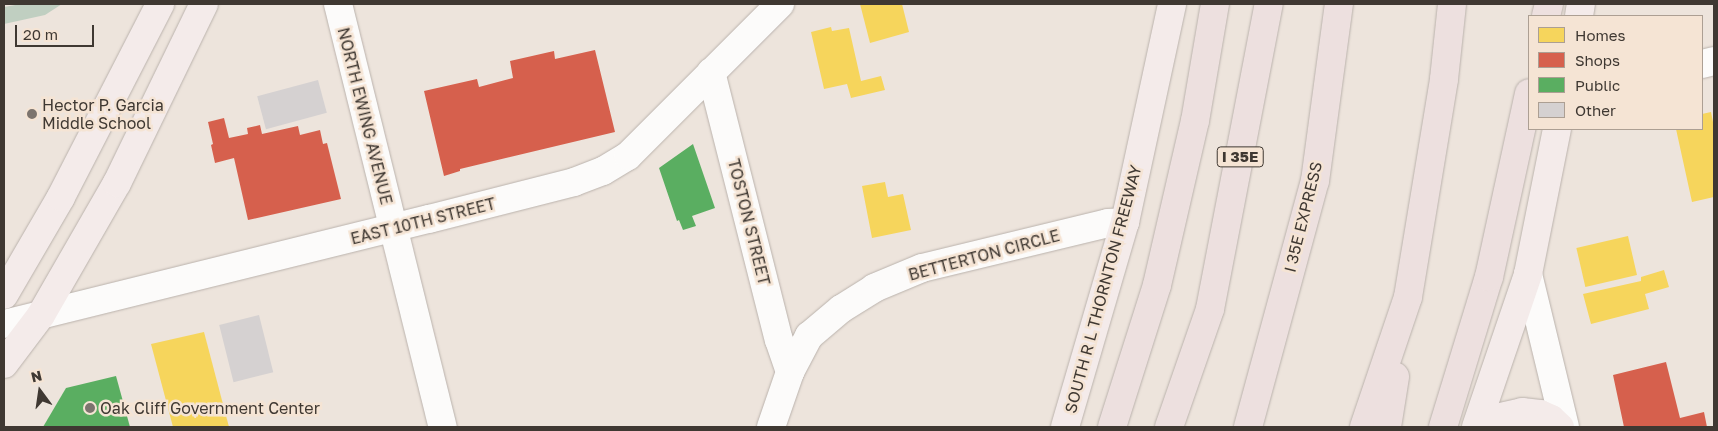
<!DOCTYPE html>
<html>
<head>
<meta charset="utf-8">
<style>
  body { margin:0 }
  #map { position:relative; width:1718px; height:431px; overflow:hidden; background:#ede4dc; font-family:"Golos Text",sans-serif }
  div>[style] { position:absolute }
  .green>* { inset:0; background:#c0cfc1 }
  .homes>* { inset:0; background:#f6d55c; transform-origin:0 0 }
  .shops>* { inset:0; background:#d6604d }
  .public>* { inset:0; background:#5aae61 }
  .building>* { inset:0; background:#d5d1d1; transform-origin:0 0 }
  .roads { filter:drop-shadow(0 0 1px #bab2ac) drop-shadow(0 0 1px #bab2ac) }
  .minor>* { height:28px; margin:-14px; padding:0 14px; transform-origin:14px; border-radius:14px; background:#fcfbfa }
  .major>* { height:28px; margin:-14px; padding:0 14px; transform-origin:14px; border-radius:14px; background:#f4ebea }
  .highway>* { height:28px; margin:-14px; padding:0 14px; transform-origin:14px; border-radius:14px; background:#ede0df }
  .dots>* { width:14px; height:14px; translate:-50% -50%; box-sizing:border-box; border:2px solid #f5e4d4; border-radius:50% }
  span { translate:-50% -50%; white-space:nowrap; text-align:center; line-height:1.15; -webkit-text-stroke:5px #f5e4d4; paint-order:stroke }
  .shield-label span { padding:1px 4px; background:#f5e4d4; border:1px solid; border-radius:4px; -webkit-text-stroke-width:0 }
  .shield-label { font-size:15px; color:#3f3832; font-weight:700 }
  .poi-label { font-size:16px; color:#3f3832 }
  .left { translate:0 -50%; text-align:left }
  .street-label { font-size:16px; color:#3f3832 }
  .frame { position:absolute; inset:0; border:5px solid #3f3832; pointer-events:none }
  .legend { position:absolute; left:1528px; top:15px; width:175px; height:115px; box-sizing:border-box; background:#f5e4d4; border:1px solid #ac9f93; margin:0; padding:6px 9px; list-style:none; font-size:15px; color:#3f3832 }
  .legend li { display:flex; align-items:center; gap:10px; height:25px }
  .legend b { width:25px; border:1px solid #ac9f93 }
  .north { position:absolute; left:15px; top:366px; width:50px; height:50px; -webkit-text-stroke:4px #f5e4d4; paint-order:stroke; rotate:346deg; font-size:14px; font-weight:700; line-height:20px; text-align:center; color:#3f3832 }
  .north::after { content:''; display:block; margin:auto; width:18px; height:22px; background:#3f3832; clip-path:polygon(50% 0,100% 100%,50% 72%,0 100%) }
  .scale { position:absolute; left:15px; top:25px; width:79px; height:22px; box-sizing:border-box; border:2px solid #3f3832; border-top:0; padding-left:6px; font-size:15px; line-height:18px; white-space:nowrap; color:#3f3832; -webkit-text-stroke:4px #f5e4d4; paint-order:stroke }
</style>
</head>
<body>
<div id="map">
  <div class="green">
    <i style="clip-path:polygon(21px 4px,62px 4px,45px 15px,4px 24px,4px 7px)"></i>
  </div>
  <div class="homes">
    <i style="clip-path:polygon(860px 4px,902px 4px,909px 32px,870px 43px)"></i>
    <i style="clip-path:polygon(831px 27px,832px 31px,849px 28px,861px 81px,881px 76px,885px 90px,851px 98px,847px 84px,824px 89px,811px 32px)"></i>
    <i style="clip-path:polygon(1711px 112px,1714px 127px,1714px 197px,1692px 202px,1676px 129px,1702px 129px,1702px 114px)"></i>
    <i style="clip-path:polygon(885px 182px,888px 197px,903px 194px,911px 230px,872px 238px,862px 186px)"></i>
    <i style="left:1628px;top:236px;width:40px;height:53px;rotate:77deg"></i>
    <i style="clip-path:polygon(1664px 270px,1669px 287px,1645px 294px,1649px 309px,1591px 324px,1583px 294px,1641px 281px,1641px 277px)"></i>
    <i style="clip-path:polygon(204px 332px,229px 427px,173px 427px,151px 344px)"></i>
  </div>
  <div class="shops">
    <i style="clip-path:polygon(595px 50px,615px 132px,460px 169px,460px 171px,444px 176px,424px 91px,477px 79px,479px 87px,513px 78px,510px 61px,554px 51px,555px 59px)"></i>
    <i style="clip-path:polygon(224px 118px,229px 138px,248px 134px,247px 128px,260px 125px,262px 134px,298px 126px,300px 135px,320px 130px,323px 144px,327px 143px,341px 199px,248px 220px,234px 158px,215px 163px,211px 145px,213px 144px,208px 122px)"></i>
    <i style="clip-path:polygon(1666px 362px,1680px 418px,1704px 412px,1707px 427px,1624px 427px,1613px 375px)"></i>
  </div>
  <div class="public">
    <i style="clip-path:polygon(693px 144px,715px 208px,692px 216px,696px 226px,683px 230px,679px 220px,677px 221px,659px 168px)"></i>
    <i style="clip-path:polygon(116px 376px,130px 427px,43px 427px,66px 388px)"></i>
  </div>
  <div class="building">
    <i style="left:318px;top:80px;width:34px;height:63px;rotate:75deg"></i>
    <i style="left:259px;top:315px;width:59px;height:41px;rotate:76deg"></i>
  </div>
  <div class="roads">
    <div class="minor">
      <i style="left:338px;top:4px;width:436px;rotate:76.1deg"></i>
      <i style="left:1702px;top:64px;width:12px;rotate:-14deg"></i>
      <i style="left:711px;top:72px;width:276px;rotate:75.8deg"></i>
      <i style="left:779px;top:340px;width:34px;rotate:71deg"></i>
      <i style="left:1528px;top:274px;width:157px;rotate:76.4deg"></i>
      <i style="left:4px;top:324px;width:438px;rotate:-13.9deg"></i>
      <i style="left:429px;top:219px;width:150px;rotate:-14.3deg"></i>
      <i style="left:574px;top:182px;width:31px;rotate:-21deg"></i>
      <i style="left:603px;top:171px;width:29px;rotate:-31deg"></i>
      <i style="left:628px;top:156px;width:215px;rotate:-45deg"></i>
      <i style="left:771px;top:427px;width:58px;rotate:-70.9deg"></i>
      <i style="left:790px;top:372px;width:41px;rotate:-62.2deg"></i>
      <i style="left:809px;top:336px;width:42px;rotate:-40.2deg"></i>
      <i style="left:841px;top:309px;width:39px;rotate:-32deg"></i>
      <i style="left:874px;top:288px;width:52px;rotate:-22.6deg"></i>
      <i style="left:922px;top:268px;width:191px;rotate:-13.6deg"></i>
      <i style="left:1108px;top:223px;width:17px;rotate:-3deg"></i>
    </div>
    <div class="major">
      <i style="left:1579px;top:16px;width:12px;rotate:-81deg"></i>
      <i style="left:4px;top:295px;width:113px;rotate:-59.8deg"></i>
      <i style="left:61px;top:197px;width:217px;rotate:-62.8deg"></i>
      <i style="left:4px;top:364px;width:61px;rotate:-52.9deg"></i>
      <i style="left:41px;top:315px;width:152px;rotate:-60.1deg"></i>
      <i style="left:117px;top:183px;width:199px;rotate:-64.1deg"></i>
      <i style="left:1065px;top:427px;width:214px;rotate:-73.7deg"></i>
      <i style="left:1125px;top:222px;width:223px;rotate:-77.8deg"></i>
      <i style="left:1476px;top:427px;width:162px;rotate:-71.2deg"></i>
      <i style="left:1528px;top:274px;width:148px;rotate:-78.7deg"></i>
      <i style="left:1482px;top:427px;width:13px;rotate:-39deg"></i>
      <i style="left:1492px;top:419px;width:31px;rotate:-13deg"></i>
      <i style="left:1522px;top:412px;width:18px;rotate:6deg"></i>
      <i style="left:1540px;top:414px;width:12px;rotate:24deg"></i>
      <i style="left:1551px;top:419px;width:12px;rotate:42deg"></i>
    </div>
    <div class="highway">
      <i style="left:1546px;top:16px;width:12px;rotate:-76deg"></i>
      <i style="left:1112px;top:427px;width:149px;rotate:-72.4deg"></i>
      <i style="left:1157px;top:285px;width:168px;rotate:-77deg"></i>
      <i style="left:1195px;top:121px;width:119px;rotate:-80.3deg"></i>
      <i style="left:1169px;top:427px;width:125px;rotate:-70.8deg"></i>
      <i style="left:1210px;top:309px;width:311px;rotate:-79.1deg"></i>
      <i style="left:1248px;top:427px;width:255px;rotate:-74.8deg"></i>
      <i style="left:1315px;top:181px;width:179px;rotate:-82.3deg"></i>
      <i style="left:1364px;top:427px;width:137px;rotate:-71.3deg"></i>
      <i style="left:1408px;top:297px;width:221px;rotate:-80.6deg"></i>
      <i style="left:1444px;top:79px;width:75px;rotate:-83.9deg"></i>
      <i style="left:1387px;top:427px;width:51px;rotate:-80.9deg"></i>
      <i style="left:1443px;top:427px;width:157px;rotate:-73deg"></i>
      <i style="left:1489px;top:277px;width:188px;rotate:-77.7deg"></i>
    </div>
  </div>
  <div class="dots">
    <i style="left:32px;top:114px;background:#7c746e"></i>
    <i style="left:90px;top:408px;background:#7c746e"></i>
  </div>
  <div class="shield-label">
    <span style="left:1240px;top:157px">I 35E</span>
  </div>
  <div class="poi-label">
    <span class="left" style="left:42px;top:114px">Hector P. Garcia<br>Middle School</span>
    <span class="left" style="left:100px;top:408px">Oak Cliff Government Center</span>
  </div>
  <div class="street-label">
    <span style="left:365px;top:116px;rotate:76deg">NORTH EWING AVENUE</span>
    <span style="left:1303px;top:217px;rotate:-76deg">I 35E EXPRESS</span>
    <span style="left:423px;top:221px;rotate:-14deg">EAST 10TH STREET</span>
    <span style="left:749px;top:222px;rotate:76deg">TOSTON STREET</span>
    <span style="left:984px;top:255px;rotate:-15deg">BETTERTON CIRCLE</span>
    <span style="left:1103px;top:289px;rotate:-75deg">SOUTH R L THORNTON FREEWAY</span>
  </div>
  <div class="frame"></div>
  <ul class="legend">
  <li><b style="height:14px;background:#f6d55c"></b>Homes</li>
  <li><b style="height:14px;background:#d6604d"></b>Shops</li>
  <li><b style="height:14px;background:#5aae61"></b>Public</li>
  <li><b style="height:14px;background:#d5d1d1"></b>Other</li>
  </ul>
  <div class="north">N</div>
  <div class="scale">20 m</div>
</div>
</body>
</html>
